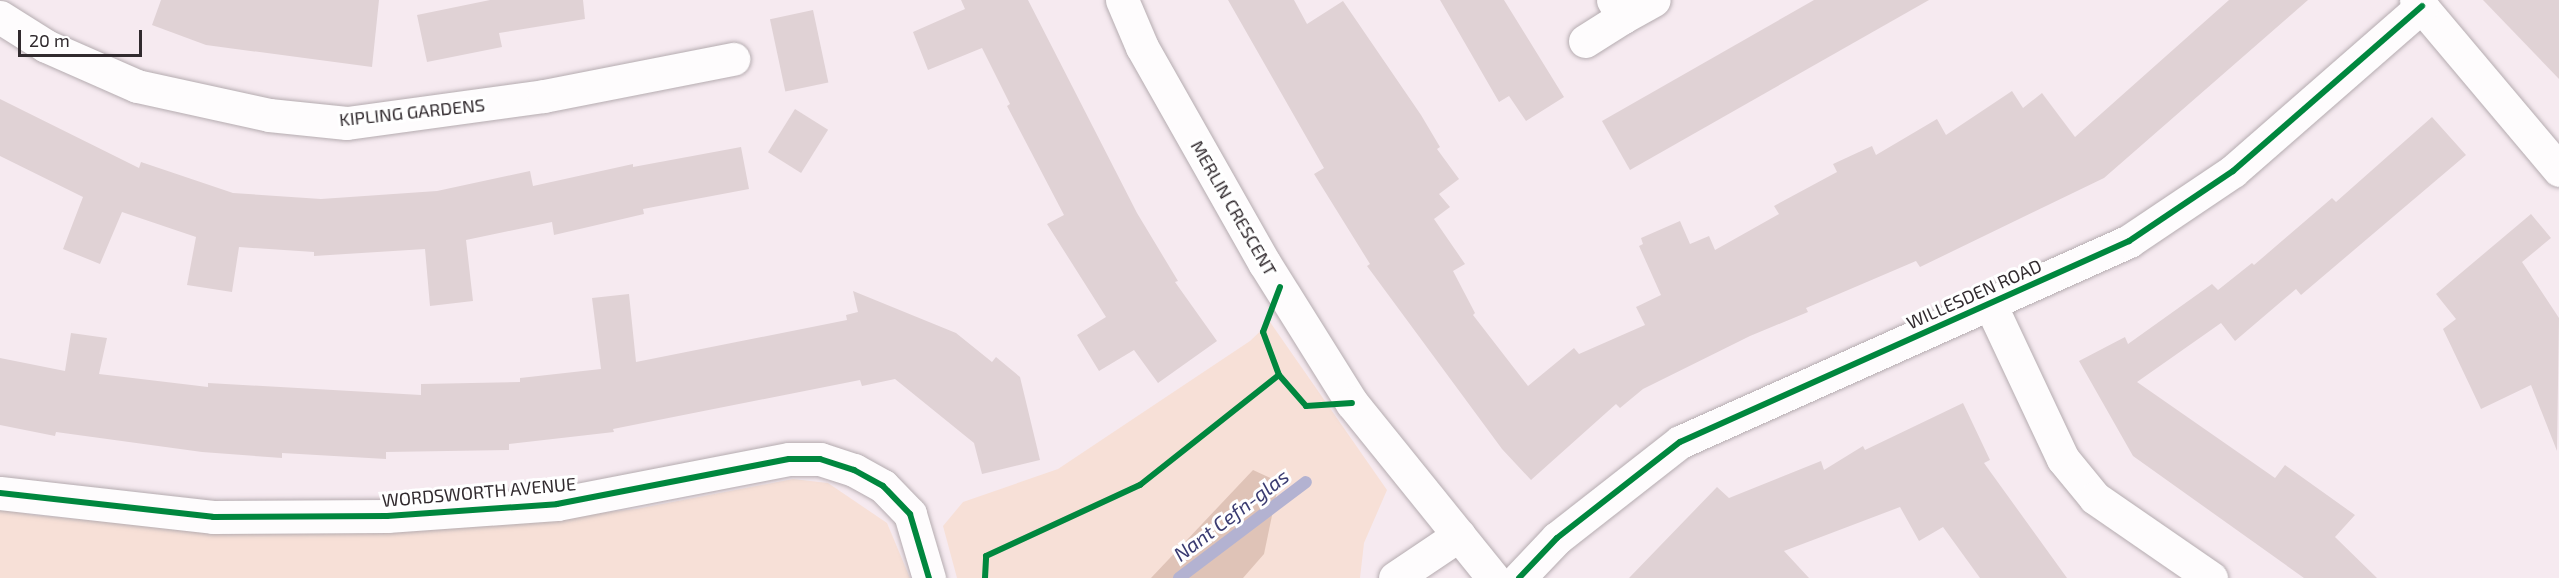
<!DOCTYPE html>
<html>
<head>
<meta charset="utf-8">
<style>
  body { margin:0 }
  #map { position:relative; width:2559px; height:578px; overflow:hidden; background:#f6eaf0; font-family:"Exo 2",sans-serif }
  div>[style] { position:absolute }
  .green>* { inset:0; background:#f7e0d7 }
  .forest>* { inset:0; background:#dfc3b7 }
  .stream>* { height:12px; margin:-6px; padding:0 6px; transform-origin:6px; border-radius:6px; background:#b3b2d1 }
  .building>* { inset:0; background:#e0d2d5; transform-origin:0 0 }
  .roads { filter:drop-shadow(0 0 2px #b5acb0) drop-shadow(0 0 2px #b5acb0) }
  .street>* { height:33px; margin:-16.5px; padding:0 16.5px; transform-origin:16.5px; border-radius:16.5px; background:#fefcfd }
  .secondary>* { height:33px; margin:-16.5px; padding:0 16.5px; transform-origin:16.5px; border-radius:16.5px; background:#fefcfd }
  .cycleway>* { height:6px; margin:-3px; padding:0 3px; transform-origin:3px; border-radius:3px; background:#00873e }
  span { translate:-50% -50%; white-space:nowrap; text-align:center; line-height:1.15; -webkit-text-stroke:6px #fff; paint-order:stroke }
  .street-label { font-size:18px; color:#312a2e }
  .water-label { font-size:20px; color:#3a3b71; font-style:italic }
  .scale { position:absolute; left:18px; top:30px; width:124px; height:27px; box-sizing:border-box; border:3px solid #312a2e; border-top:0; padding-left:8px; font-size:18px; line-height:21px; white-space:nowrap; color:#312a2e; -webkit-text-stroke:4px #fff; paint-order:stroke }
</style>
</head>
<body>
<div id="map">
  <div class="green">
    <i style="clip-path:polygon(1270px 322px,1387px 490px,1364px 543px,1360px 578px,957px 578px,943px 526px,963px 502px,1058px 469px,1250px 341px)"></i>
    <i style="clip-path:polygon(793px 479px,828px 483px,887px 523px,910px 578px,0 578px,0 508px,32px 515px,183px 528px,515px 522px,636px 509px)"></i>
  </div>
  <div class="forest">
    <i style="clip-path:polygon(1253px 470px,1279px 482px,1264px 554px,1243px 578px,1151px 578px)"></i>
  </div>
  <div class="stream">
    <i style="left:1179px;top:578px;width:159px;rotate:-37.1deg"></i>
  </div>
  <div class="building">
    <i style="clip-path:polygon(161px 0,379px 0,372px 67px,206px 45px,152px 25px)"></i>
    <i style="clip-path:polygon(490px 0,583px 0,585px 19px,499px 33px,502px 47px,427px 62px,417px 15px)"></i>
    <i style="clip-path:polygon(961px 0,1028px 0,1137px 213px,1178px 281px,1175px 282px,1217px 341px,1158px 383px,1134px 350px,1099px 371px,1077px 335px,1106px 317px,1047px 224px,1064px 215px,1007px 106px,1010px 104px,982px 48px,928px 70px,913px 32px,965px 9px)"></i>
    <i style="clip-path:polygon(1228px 0,1294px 0,1307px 24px,1343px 1px,1421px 115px,1440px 147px,1437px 149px,1459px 179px,1439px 194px,1450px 207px,1434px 219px,1465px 264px,1453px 271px,1475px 313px,1473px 315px,1528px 386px,1574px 348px,1579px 354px,1645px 325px,1636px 307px,1661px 295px,1639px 246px,1643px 244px,1641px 238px,1680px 221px,1690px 244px,1709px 236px,1715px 250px,1779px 214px,1774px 206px,1837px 172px,1833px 164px,1872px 146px,1876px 155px,1937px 119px,1946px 135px,2012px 91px,2023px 108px,2042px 93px,2075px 137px,2229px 0,2308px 0,2104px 178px,1920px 267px,1916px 261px,1806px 308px,1808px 312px,1750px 336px,1643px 389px,1620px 408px,1616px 404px,1531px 480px,1502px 449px,1367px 266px,1370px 264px,1314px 174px,1324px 168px)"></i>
    <i style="clip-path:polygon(1440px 0,1504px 0,1564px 97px,1526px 121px,1509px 96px,1499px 102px)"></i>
    <i style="clip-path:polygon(1814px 0,1929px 0,1630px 170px,1602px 121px)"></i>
    <i style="clip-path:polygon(2483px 0,2559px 0,2559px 79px)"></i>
    <i style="left:813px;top:10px;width:74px;height:44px;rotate:78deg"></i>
    <i style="clip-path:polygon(0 99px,139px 168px,141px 162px,233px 193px,321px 199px,437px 191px,530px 171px,533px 186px,633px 164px,633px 167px,741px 147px,749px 189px,643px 209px,644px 214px,554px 235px,552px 222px,466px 240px,473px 301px,430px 306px,425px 249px,314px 256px,314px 252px,239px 247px,232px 292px,187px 285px,196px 237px,122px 212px,100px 264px,63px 249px,83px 197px,0 156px)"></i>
    <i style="left:795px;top:109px;width:39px;height:51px;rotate:32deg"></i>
    <i style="clip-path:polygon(2432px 117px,2466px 155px,2301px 295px,2296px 289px,2235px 341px,2221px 323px,2137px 382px,2275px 478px,2285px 465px,2355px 515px,2335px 537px,2377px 578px,2304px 578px,2133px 456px,2079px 361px,2125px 337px,2128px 344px,2212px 284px,2218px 290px,2252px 263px,2254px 265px,2332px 198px,2336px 202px)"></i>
    <i style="clip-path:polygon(2531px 214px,2551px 238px,2522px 262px,2559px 318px,2557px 451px,2531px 385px,2481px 409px,2443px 329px,2456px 319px,2436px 294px)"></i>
    <i style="clip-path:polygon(853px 291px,956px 333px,992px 362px,996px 357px,1020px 377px,1040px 460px,982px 474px,974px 443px,895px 379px,862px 386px,860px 380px,613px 429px,614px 432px,509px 444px,509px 450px,386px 452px,386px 459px,282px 453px,282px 458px,202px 452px,56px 432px,55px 436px,0 425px,0 358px,65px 371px,71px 333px,107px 338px,99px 374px,208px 387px,208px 383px,421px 395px,421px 384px,520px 382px,520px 378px,601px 369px,592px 298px,629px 294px,636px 362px,847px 320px,846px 315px,858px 312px)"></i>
    <i style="clip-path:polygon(1963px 403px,1990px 460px,1984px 463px,2067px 578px,1980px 578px,1943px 527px,1919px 541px,1900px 507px,1784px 551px,1809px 578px,1629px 578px,1717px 487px,1729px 498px,1821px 461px,1824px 470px,1863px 446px,1865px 450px)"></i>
  </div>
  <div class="roads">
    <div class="street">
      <i style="left:1613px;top:0;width:20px;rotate:60deg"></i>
      <i style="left:1623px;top:17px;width:35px;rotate:-29deg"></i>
      <i style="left:2416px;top:0;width:222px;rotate:49.9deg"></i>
      <i style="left:0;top:17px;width:54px;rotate:32.2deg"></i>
      <i style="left:46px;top:46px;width:99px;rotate:23.7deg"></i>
      <i style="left:137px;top:86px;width:135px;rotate:12.4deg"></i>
      <i style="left:269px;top:115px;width:78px;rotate:5.9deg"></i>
      <i style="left:347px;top:123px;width:199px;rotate:-7.8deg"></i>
      <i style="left:544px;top:96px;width:193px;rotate:-11.1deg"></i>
      <i style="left:1585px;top:41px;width:45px;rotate:-32.3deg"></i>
      <i style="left:1990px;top:304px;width:171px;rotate:64.8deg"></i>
      <i style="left:2063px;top:459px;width:50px;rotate:50.6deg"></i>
      <i style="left:2095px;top:498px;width:141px;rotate:34.6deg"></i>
      <i style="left:0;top:493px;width:214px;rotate:6.4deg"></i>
      <i style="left:213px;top:517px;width:174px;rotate:-0.3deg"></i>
      <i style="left:387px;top:516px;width:170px;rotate:-4deg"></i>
      <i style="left:557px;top:504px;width:236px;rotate:-11deg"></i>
      <i style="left:789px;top:459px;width:31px"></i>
      <i style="left:820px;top:459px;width:36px;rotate:18deg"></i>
      <i style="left:854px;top:470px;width:33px;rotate:29deg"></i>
      <i style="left:883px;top:486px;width:39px;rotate:46deg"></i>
      <i style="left:910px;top:514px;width:67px;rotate:73.5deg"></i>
      <i style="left:1395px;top:578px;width:77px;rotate:-33.9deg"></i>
      <i style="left:1519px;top:578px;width:55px;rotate:-46.5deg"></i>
      <i style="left:1557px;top:538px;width:156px;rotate:-38deg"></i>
      <i style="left:1680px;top:442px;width:492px;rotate:-24.1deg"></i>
      <i style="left:2129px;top:241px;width:125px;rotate:-33.9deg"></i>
      <i style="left:2233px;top:171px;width:251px;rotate:-41.1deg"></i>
    </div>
    <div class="secondary">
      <i style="left:1122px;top:0;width:51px;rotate:66.9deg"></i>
      <i style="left:1142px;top:47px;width:249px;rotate:60.5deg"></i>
      <i style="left:1265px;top:264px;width:164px;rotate:58deg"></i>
      <i style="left:1352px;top:403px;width:225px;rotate:51.1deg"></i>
    </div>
  </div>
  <div class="cycleway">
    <i style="left:1280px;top:287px;width:48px;rotate:110.7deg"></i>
    <i style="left:1263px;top:332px;width:46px;rotate:69.6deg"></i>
    <i style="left:1279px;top:375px;width:41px;rotate:48.9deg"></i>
    <i style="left:1306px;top:406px;width:46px;rotate:-3.7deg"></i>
    <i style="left:0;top:493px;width:214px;rotate:6.4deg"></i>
    <i style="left:213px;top:517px;width:174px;rotate:-0.3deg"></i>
    <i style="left:387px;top:516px;width:170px;rotate:-4deg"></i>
    <i style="left:557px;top:504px;width:236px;rotate:-11deg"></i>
    <i style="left:789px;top:459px;width:31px"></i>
    <i style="left:820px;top:459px;width:36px;rotate:18deg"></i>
    <i style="left:854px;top:470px;width:33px;rotate:29deg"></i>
    <i style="left:883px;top:486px;width:39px;rotate:46deg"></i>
    <i style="left:910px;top:514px;width:67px;rotate:73.5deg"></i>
    <i style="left:985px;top:578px;width:22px;rotate:-87deg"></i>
    <i style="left:986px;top:556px;width:170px;rotate:-24.8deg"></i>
    <i style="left:1140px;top:485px;width:177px;rotate:-38.4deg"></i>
    <i style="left:1519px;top:578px;width:55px;rotate:-46.5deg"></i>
    <i style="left:1557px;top:538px;width:156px;rotate:-38deg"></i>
    <i style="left:1680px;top:442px;width:492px;rotate:-24.1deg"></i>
    <i style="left:2129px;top:241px;width:125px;rotate:-33.9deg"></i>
    <i style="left:2233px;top:171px;width:251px;rotate:-41.1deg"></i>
  </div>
  <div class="street-label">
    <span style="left:412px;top:112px;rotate:-6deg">KIPLING GARDENS</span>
    <span style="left:1234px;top:208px;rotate:60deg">MERLIN CRESCENT</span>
    <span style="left:1974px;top:294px;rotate:-24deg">WILLESDEN ROAD</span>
    <span style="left:479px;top:492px;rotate:-5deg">WORDSWORTH AVENUE</span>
  </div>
  <div class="water-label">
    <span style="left:1231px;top:515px;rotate:-37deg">Nant Cefn-glas</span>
  </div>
  <div class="scale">20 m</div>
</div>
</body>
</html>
